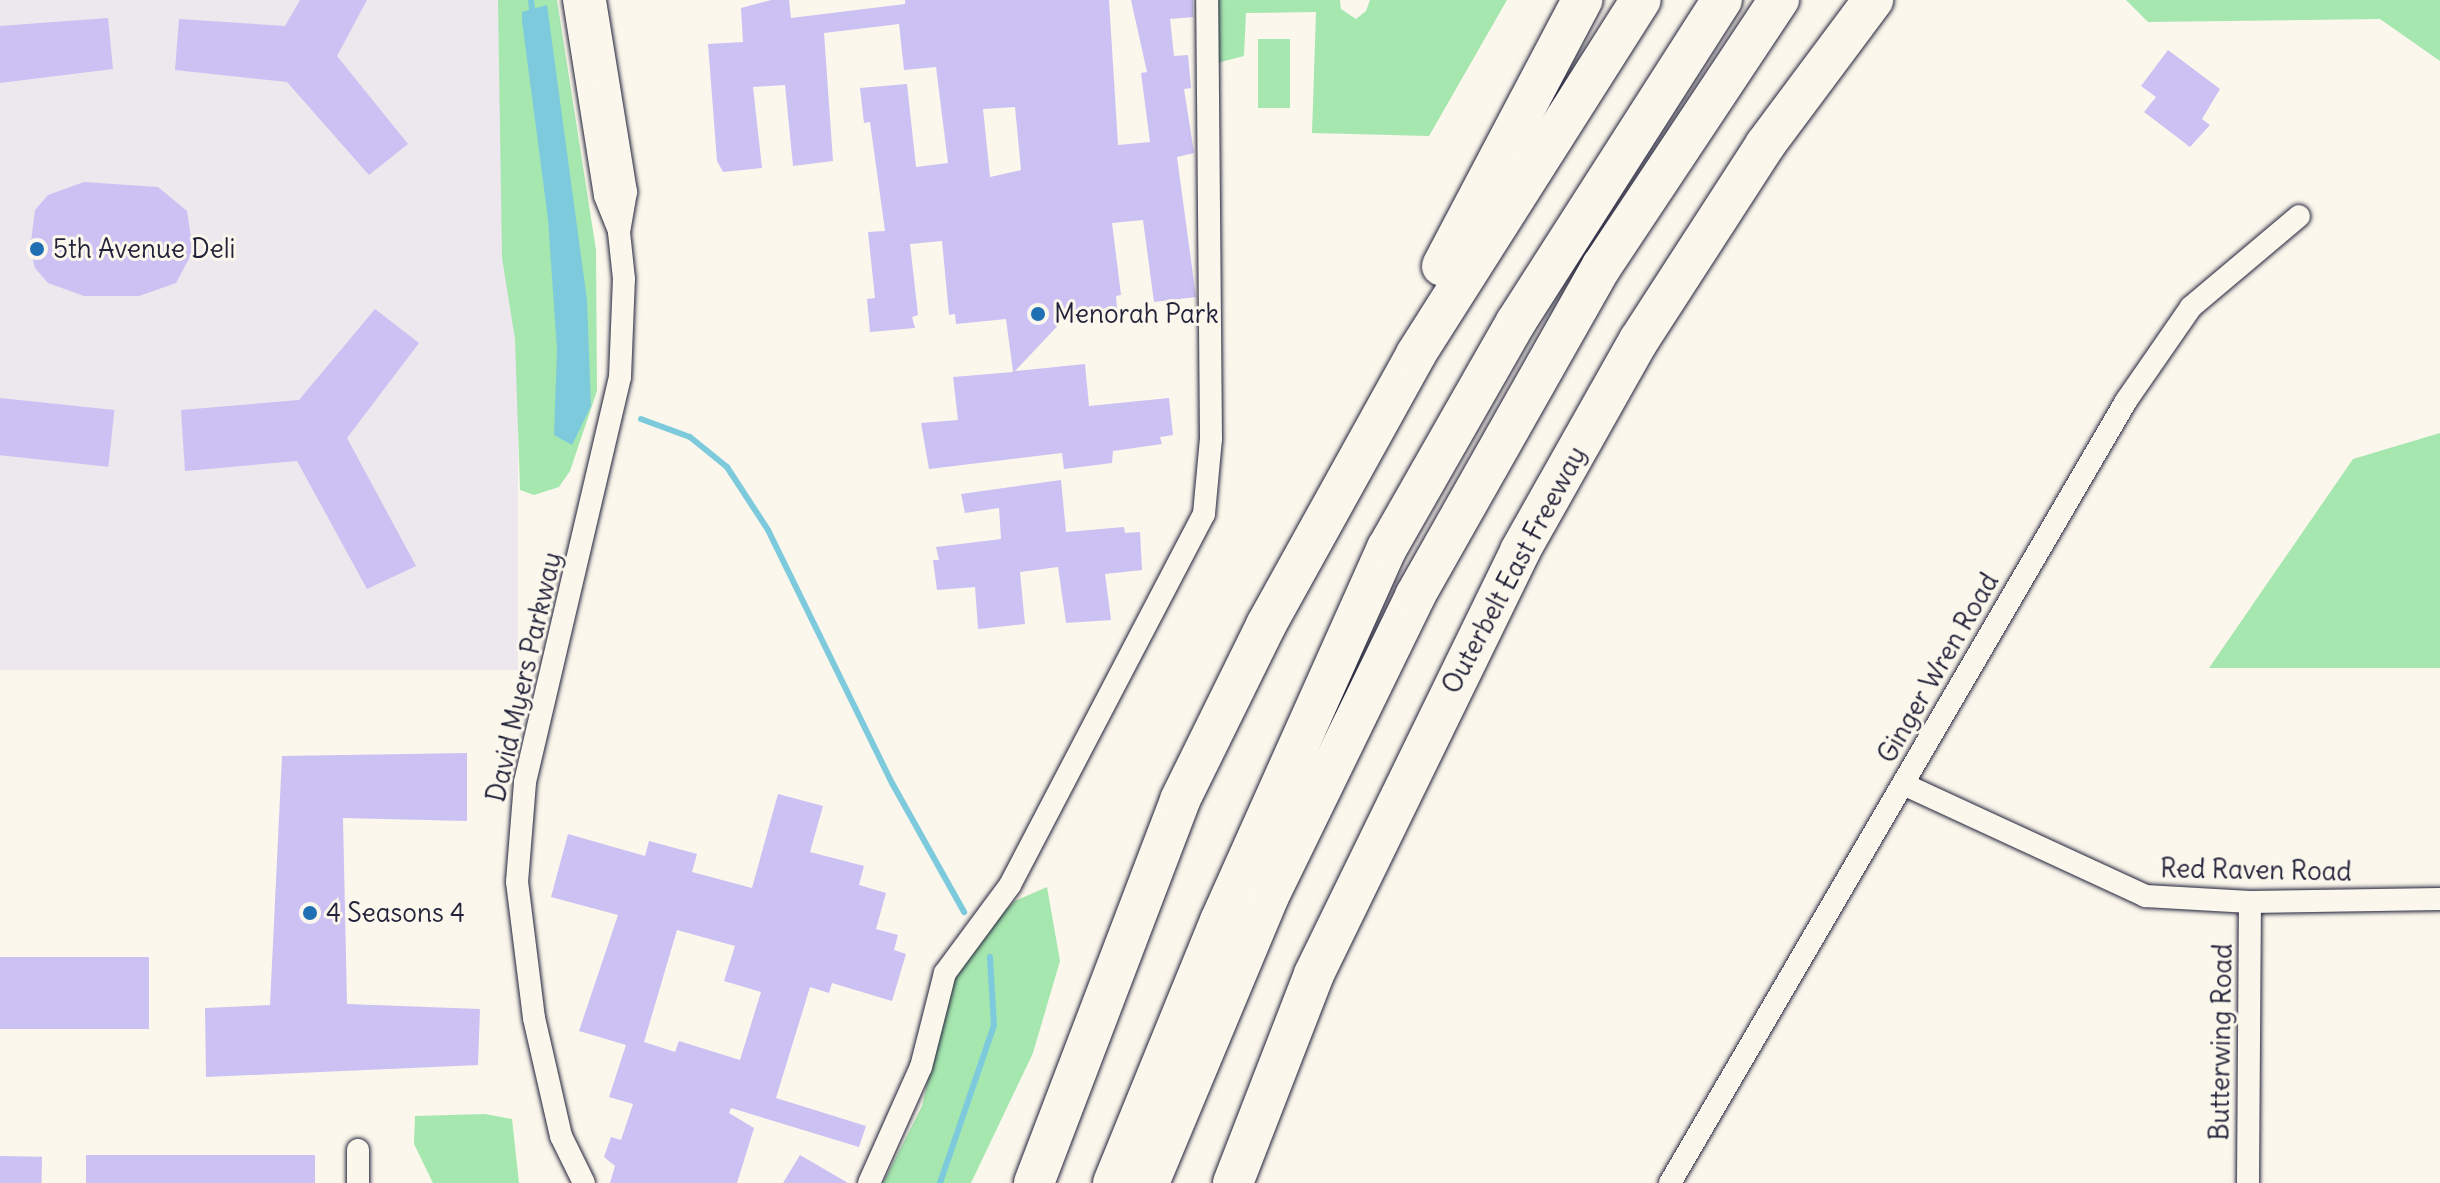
<!DOCTYPE html>
<html>
<head>
<meta charset="utf-8">
<style>
	body { margin:0 }
	#map { position:relative; width:2440px; height:1183px; overflow:hidden; background:#fbf7ec; font-family:Delius,sans-serif }
	div>[style] { position:absolute }
	[style*='--x'] { left:calc(var(--x)*1px); top:calc(var(--y)*1px); width:calc(var(--w)*1px); rotate:calc(var(--a)*1deg) }
	.built>* { inset:0; background:#ede7ee; transform-origin:0 0 }
	.green>* { inset:0; background:#a6e6af; transform-origin:0 0 }
	.water>* { inset:0; background:#7ecadd }
	.stream>* { height:6px; margin:-3px; padding:0 3px; transform-origin:3px; border-radius:3px; background:#7ecadd }
	.building>* { inset:0; background:#ccc1f3; transform-origin:0 0 }
	.roads { filter:drop-shadow(0 0 2px #22223b) drop-shadow(0 0 2px #22223b) }
	.street>* { height:22px; margin:-11px; padding:0 11px; transform-origin:11px; border-radius:11px; background:#fbf7ec }
	.highway>* { height:40px; margin:-20px; padding:0 20px; transform-origin:20px; border-radius:20px; background:#fbf7ec }
	.dots>* { width:22px; height:22px; translate:-50% -50%; box-sizing:border-box; border:4px solid #fbf7ec; border-radius:50% }
	span { translate:-50% -50%; white-space:nowrap; text-align:center; line-height:1.15; -webkit-text-stroke:6px #fbf7ec; paint-order:stroke }
	.poi-label { font-size:26px; color:#22223b }
	.left { translate:0 -50%; text-align:left }
	.street-label { font-size:26px; color:#22223b }
</style>
</head>
<body>
<div id="map">
	<div class="built">
		<div style="left:0;top:0;width:518px;height:670px"></div>
	</div>
	<div class="green">
		<div style="clip-path:polygon(498px 0,557px 0,596px 250px,597px 391px,570px 471px,559px 487px,534px 495px,520px 490px,515px 339px,502px 258px)"></div>
		<div style="clip-path:polygon(1218px 0,1340px 0,1341px 9px,1356px 19px,1366px 11px,1370px 0,1507px 0,1429px 136px,1312px 133px,1316px 12px,1246px 13px,1244px 56px,1217px 63px)"></div>
		<div style="clip-path:polygon(2126px 0,2440px 0,2440px 61px,2380px 19px,2148px 22px)"></div>
		<div style="left:1258px;top:39px;width:32px;height:69px"></div>
		<div style="clip-path:polygon(2440px 433px,2440px 668px,2209px 668px,2353px 459px)"></div>
		<div style="clip-path:polygon(1047px 887px,1060px 961px,1033px 1053px,971px 1183px,883px 1183px,922px 1106px,955px 959px,1015px 901px)"></div>
		<div style="clip-path:polygon(485px 1114px,512px 1119px,519px 1183px,433px 1183px,414px 1144px,415px 1116px)"></div>
	</div>
	<div class="water">
		<div style="clip-path:polygon(547px 5px,587px 300px,591px 406px,572px 445px,554px 435px,557px 350px,548px 219px,522px 21px,522px 12px)"></div>
	</div>
	<div class="stream">
		<div style="--x:531;--y:0;--w:16;--a:83"></div>
		<div style="--x:641;--y:419;--w:52;--a:20.2"></div>
		<div style="--x:690;--y:437;--w:48;--a:39"></div>
		<div style="--x:727;--y:467;--w:75;--a:56.9"></div>
		<div style="--x:768;--y:530;--w:282;--a:63.9"></div>
		<div style="--x:892;--y:783;--w:148;--a:60.8"></div>
		<div style="--x:940;--y:1183;--w:167;--a:-71.1"></div>
		<div style="--x:994;--y:1025;--w:68;--a:-93.4"></div>
	</div>
	<div class="building">
		<div style="clip-path:polygon(300px 0,367px 0,337px 56px,408px 144px,369px 175px,287px 82px,175px 70px,179px 19px,285px 26px)"></div>
		<div style="clip-path:polygon(evenodd,771px 0,789px 0,791px 18px,905px 4px,905px 0,1109px 0,1118px 145px,1150px 142px,1141px 73px,1147px 72px,1131px 0,1193px 0,1193px 17px,1170px 19px,1174px 56px,1188px 55px,1191px 88px,1184px 89px,1194px 153px,1177px 157px,1196px 297px,1154px 302px,1143px 220px,1112px 223px,1121px 295px,1116px 296px,1117px 308px,1064px 311px,1065px 318px,1015px 371px,1085px 364px,1089px 406px,1169px 398px,1173px 435px,1160px 437px,1162px 444px,1113px 451px,1112px 463px,1064px 469px,1062px 453px,929px 469px,921px 423px,958px 420px,953px 377px,1013px 372px,1006px 319px,956px 324px,955px 314px,949px 315px,942px 241px,910px 244px,918px 315px,912px 317px,915px 328px,870px 332px,867px 299px,875px 298px,868px 232px,885px 231px,870px 122px,864px 123px,860px 88px,907px 84px,916px 167px,948px 163px,936px 67px,904px 70px,899px 24px,824px 33px,833px 161px,793px 166px,785px 85px,753px 87px,762px 168px,723px 172px,717px 161px,708px 44px,743px 42px,741px 8px,771px 0,1015px 107px,1021px 170px,990px 177px,983px 109px,1015px 107px)"></div>
		<div style="clip-path:polygon(108px 18px,113px 69px,0 83px,0 26px)"></div>
		<div style="clip-path:polygon(2168px 50px,2220px 89px,2202px 119px,2210px 125px,2190px 147px,2144px 112px,2156px 97px,2141px 86px)"></div>
		<div style="clip-path:polygon(84px 182px,158px 187px,187px 211px,193px 251px,176px 283px,139px 296px,84px 296px,48px 283px,35px 268px,30px 249px,35px 210px,48px 195px)"></div>
		<div style="clip-path:polygon(375px 309px,419px 343px,347px 438px,416px 566px,367px 589px,297px 461px,185px 471px,181px 410px,299px 400px)"></div>
		<div style="left:0;top:398px;width:115px;height:57px;rotate:6deg"></div>
		<div style="clip-path:polygon(1061px 480px,1066px 532px,1124px 527px,1125px 533px,1140px 532px,1142px 570px,1105px 574px,1111px 620px,1066px 623px,1058px 567px,1020px 572px,1025px 624px,978px 629px,975px 587px,937px 590px,933px 560px,939px 560px,936px 547px,1001px 539px,999px 508px,965px 513px,961px 494px)"></div>
		<div style="clip-path:polygon(467px 753px,467px 821px,343px 818px,347px 1004px,480px 1009px,478px 1065px,206px 1077px,205px 1008px,270px 1005px,282px 756px)"></div>
		<div style="clip-path:polygon(evenodd,778px 794px,823px 806px,810px 852px,864px 866px,859px 885px,886px 893px,876px 929px,898px 935px,894px 950px,906px 954px,892px 1001px,832px 983px,829px 993px,810px 987px,776px 1098px,866px 1126px,859px 1147px,731px 1108px,729px 1113px,754px 1128px,737px 1183px,610px 1183px,615px 1166px,604px 1157px,611px 1137px,621px 1140px,633px 1104px,609px 1097px,626px 1045px,579px 1031px,618px 915px,551px 897px,568px 834px,645px 856px,649px 841px,697px 854px,692px 872px,752px 888px,778px 794px,677px 930px,735px 946px,724px 981px,761px 992px,740px 1060px,679px 1041px,675px 1052px,644px 1042px,677px 930px)"></div>
		<div style="left:0;top:957px;width:149px;height:72px"></div>
		<div style="left:315px;top:1155px;width:28px;height:229px;rotate:90deg"></div>
		<div style="clip-path:polygon(800px 1155px,848px 1183px,783px 1183px)"></div>
		<div style="left:0;top:1156px;width:42px;height:27px;rotate:1deg"></div>
	</div>
	<div class="roads">
		<div class="street">
			<div style="--x:574;--y:0;--w:198;--a:81"></div>
			<div style="--x:605;--y:196;--w:37;--a:68"></div>
			<div style="--x:1903;--y:784;--w:267;--a:24.8"></div>
			<div style="--x:2145;--y:896;--w:105;--a:3.3"></div>
			<div style="--x:2250;--y:902;--w:190;--a:-0.9"></div>
			<div style="--x:358;--y:1183;--w:33;--a:-90"></div>
			<div style="--x:584;--y:1183;--w:52;--a:-116.1"></div>
			<div style="--x:561;--y:1136;--w:121;--a:-102.9"></div>
			<div style="--x:534;--y:1018;--w:137;--a:-97.1"></div>
			<div style="--x:517;--y:882;--w:100;--a:-85.4"></div>
			<div style="--x:525;--y:782;--w:416;--a:-76.8"></div>
			<div style="--x:620;--y:377;--w:98;--a:-87.7"></div>
			<div style="--x:624;--y:279;--w:47;--a:-96.1"></div>
			<div style="--x:619;--y:232;--w:41;--a:-80.1"></div>
			<div style="--x:626;--y:192;--w:194;--a:-99.2"></div>
			<div style="--x:869;--y:1183;--w:127;--a:-65.9"></div>
			<div style="--x:921;--y:1067;--w:97;--a:-75.7"></div>
			<div style="--x:945;--y:973;--w:109;--a:-53.5"></div>
			<div style="--x:1010;--y:885;--w:419;--a:-62.4"></div>
			<div style="--x:1204;--y:514;--w:75;--a:-84.7"></div>
			<div style="--x:1211;--y:439;--w:439;--a:-90.5"></div>
			<div style="--x:1670;--y:1183;--w:905;--a:-59.75"></div>
			<div style="--x:2126;--y:401;--w:114;--a:-55.3"></div>
			<div style="--x:2191;--y:307;--w:141;--a:-40.1"></div>
			<div style="--x:2248;--y:1183;--w:281;--a:-89.6"></div>
		</div>
		<div class="highway">
			<div style="--x:1442;--y:266;--w:301;--a:-62.2"></div>
			<div style="--x:1034;--y:1183;--w:410;--a:-69.1"></div>
			<div style="--x:1180;--y:800;--w:195;--a:-63.8"></div>
			<div style="--x:1266;--y:625;--w:310;--a:-61"></div>
			<div style="--x:1416;--y:354;--w:419;--a:-57.6"></div>
			<div style="--x:1113;--y:1183;--w:283;--a:-67.8"></div>
			<div style="--x:1220;--y:921;--w:409;--a:-65.9"></div>
			<div style="--x:1387;--y:548;--w:260;--a:-60.3"></div>
			<div style="--x:1516;--y:322;--w:382;--a:-57.4"></div>
			<div style="--x:1149;--y:1183;--w:311;--a:-67.3"></div>
			<div style="--x:1269;--y:896;--w:334;--a:-64"></div>
			<div style="--x:1415;--y:596;--w:379;--a:-60.5"></div>
			<div style="--x:1602;--y:266;--w:320;--a:-56.4"></div>
			<div style="--x:1233;--y:1183;--w:224;--a:-68.8"></div>
			<div style="--x:1314;--y:974;--w:470;--a:-64"></div>
			<div style="--x:1520;--y:551;--w:242;--a:-60.6"></div>
			<div style="--x:1639;--y:340;--w:232;--a:-57.1"></div>
			<div style="--x:1765;--y:145;--w:181;--a:-53.3"></div>
		</div>
	</div>
	<div class="dots">
		<div style="left:37px;top:249px;background:#1f6fb2"></div>
		<div style="left:1038px;top:314px;background:#1f6fb2"></div>
		<div style="left:310px;top:913px;background:#1f6fb2"></div>
	</div>
	<div class="poi-label">
		<span class="left" style="left:53px;top:249px">5th Avenue Deli</span>
		<span class="left" style="left:1054px;top:314px">Menorah Park</span>
		<span class="left" style="left:326px;top:913px">4 Seasons 4</span>
	</div>
	<div class="street-label">
		<span style="left:1514px;top:570px;rotate:-62deg">Outerbelt East Freeway</span>
		<span style="left:1938px;top:668px;rotate:-60deg">Ginger Wren Road</span>
		<span style="left:524px;top:677px;rotate:-77deg">David Myers Parkway</span>
		<span style="left:2256px;top:870px;rotate:1deg">Red Raven Road</span>
		<span style="left:2221px;top:1042px;rotate:-89deg">Butterwing Road</span>
	</div>
</div>
</body>
</html>
